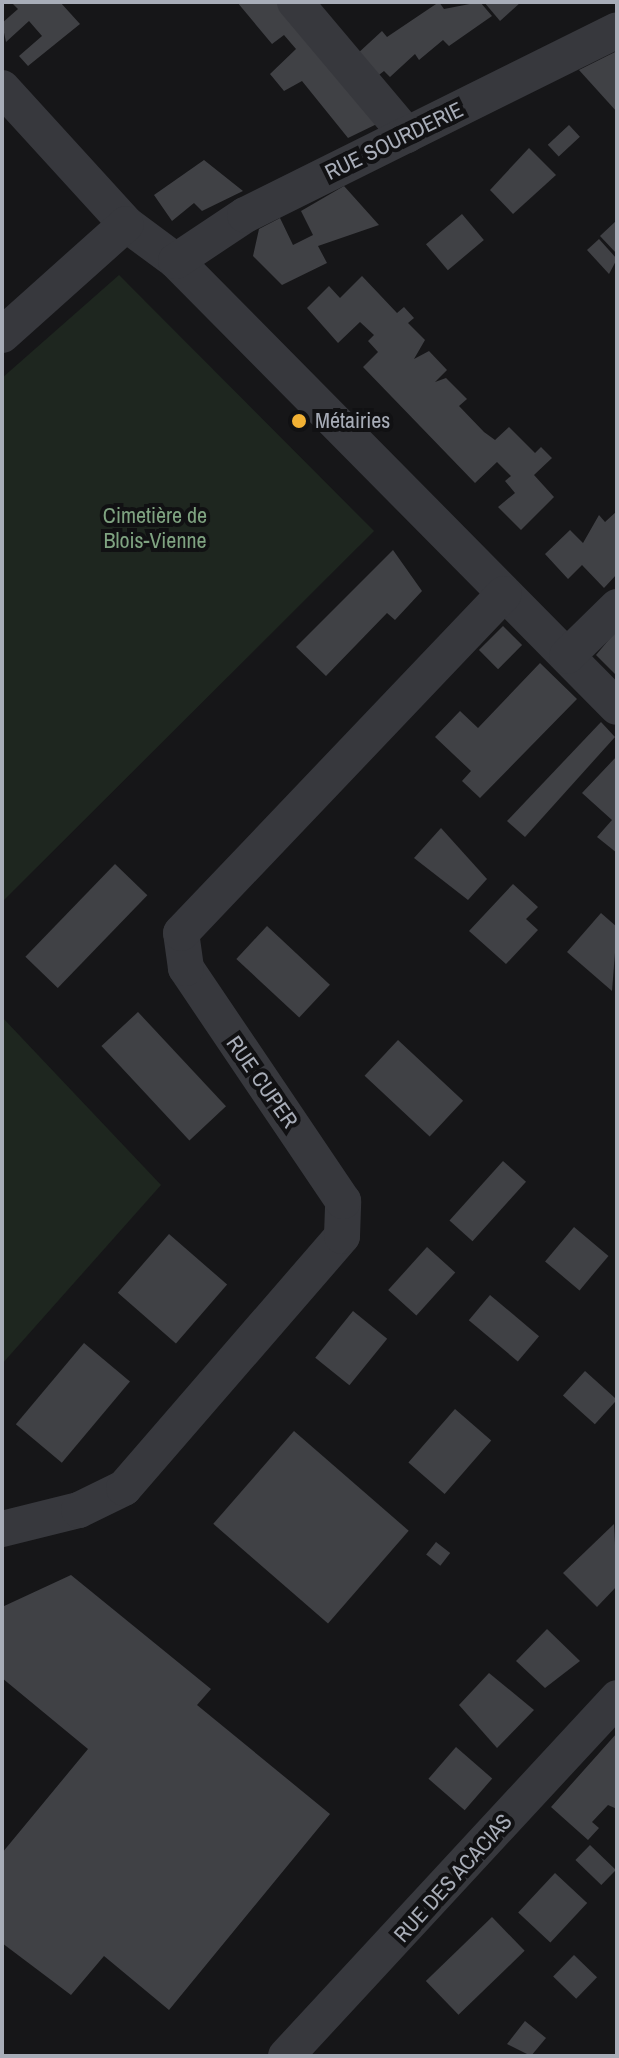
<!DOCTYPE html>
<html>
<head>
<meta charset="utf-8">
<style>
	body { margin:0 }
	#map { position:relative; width:619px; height:2058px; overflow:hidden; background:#161618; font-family:"Archivo Narrow",sans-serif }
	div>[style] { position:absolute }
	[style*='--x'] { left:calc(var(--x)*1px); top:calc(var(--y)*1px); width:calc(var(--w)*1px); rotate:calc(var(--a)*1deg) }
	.green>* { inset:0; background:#1e261f }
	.building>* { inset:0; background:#404145; transform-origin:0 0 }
	.minor>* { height:36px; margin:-18px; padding:0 18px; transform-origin:18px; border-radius:18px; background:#37383d }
	.dots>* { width:22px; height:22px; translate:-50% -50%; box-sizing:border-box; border:4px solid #111113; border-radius:50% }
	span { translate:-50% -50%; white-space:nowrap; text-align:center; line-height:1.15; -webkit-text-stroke:8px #111113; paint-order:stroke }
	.street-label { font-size:22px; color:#a8adb8 }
	.poi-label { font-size:22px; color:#a8adb8 }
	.left { translate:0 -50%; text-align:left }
	.park-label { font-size:22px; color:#7fa381 }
	.frame { position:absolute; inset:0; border:4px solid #a8adb8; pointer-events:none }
</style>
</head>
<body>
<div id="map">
	<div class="green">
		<div style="clip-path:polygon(119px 275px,374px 531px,2px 902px,2px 378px)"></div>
		<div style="clip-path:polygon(2px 1017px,161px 1185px,2px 1364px)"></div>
	</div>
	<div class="building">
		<div style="clip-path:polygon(11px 2px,60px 2px,80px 24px,28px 66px,19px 56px,42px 36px,29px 21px,6px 42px,2px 23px,18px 9px)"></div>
		<div style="clip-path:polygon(237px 2px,279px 2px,381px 122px,348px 138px,302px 81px,284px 91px,270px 74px,296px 49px,284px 35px,272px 44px)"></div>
		<div style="clip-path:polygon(439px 2px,444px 9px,480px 2px,492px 16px,449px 46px,443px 40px,419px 60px,415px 54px,390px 77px,384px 71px,375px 78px,356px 55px,382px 31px,387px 37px)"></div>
		<div style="clip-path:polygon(484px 2px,521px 2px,500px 21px)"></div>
		<div style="clip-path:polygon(617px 51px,617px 112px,579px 70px)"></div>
		<div style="left:569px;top:125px;width:16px;height:29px;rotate:47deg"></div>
		<div style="clip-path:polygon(529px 148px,556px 175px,513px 214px,490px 190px)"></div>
		<div style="clip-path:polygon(204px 160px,243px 191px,202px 211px,194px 203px,172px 221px,154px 195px)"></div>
		<div style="clip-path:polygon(344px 186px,379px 225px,318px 246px,327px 263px,282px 285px,253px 256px,259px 229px,280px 218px,293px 245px,313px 235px,301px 211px)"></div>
		<div style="left:462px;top:214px;width:34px;height:47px;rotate:50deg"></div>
		<div style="clip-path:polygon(617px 220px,617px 254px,600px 236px)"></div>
		<div style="clip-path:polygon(599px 239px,617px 259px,609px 274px,587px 250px)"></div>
		<div style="clip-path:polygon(362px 276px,397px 313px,404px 307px,414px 318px,408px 323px,425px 340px,414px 359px,429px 351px,447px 370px,435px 382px,446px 378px,467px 399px,459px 406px,484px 432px,495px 440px,509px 427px,535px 453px,541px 447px,552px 458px,534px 475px,554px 497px,521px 530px,498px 507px,515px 493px,505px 481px,511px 476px,497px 462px,475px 483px,363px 367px,378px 352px,368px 341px,374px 335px,360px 322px,338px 343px,307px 308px,329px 286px,340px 298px)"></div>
		<div style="clip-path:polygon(617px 511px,617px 574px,604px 588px,582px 565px,568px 579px,545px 554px,570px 530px,583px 543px,599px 515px,605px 522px)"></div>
		<div style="clip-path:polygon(393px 550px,422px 591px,395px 620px,387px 613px,326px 676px,296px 647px)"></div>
		<div style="left:503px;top:626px;width:27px;height:34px;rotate:45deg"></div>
		<div style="clip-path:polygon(617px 630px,617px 676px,596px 655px)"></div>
		<div style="clip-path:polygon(540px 663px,577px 699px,480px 798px,462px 781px,471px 771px,435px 737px,460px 711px,478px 728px)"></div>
		<div style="clip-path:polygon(601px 722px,615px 737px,525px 837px,507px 821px)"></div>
		<div style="clip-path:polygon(617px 756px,617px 853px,597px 837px,612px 820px,582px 793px)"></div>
		<div style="clip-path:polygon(441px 828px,487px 879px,468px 900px,414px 858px)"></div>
		<div style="left:115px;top:864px;width:45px;height:129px;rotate:44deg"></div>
		<div style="clip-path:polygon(513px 884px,538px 907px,526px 919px,538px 930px,506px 964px,469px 931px)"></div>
		<div style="clip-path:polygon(601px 913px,617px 927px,612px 991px,567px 952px)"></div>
		<div style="left:267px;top:926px;width:86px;height:45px;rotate:43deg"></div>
		<div style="left:138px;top:1012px;width:129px;height:50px;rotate:47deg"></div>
		<div style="left:398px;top:1040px;width:89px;height:49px;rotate:43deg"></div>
		<div style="left:503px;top:1161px;width:31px;height:80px;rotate:42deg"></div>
		<div style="left:574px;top:1227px;width:45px;height:45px;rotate:40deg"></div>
		<div style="left:169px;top:1234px;width:77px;height:78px;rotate:41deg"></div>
		<div style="left:427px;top:1247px;width:38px;height:58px;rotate:42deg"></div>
		<div style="left:490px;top:1295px;width:64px;height:33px;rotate:40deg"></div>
		<div style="left:353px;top:1311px;width:44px;height:60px;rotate:39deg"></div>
		<div style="left:84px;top:1343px;width:60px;height:106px;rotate:40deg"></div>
		<div style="left:585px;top:1371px;width:43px;height:33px;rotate:42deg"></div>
		<div style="left:455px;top:1409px;width:48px;height:71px;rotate:41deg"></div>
		<div style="left:294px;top:1431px;width:152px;height:123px;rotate:41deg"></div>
		<div style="clip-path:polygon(614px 1524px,617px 1586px,597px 1607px,563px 1573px)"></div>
		<div style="left:436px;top:1542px;width:18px;height:16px;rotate:38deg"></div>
		<div style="clip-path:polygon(71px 1575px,211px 1689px,197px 1705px,330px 1814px,169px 2010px,104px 1956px,71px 1995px,2px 1943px,2px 1853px,88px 1749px,2px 1678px,2px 1607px)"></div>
		<div style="clip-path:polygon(547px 1629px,580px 1661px,545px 1688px,516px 1661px)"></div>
		<div style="clip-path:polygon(489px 1673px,534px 1710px,497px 1748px,459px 1705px)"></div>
		<div style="clip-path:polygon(617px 1733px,617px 1809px,608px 1805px,592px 1822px,599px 1828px,588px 1840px,551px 1807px)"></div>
		<div style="left:456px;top:1747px;width:48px;height:42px;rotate:41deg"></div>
		<div style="left:590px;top:1845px;width:36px;height:21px;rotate:44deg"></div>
		<div style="left:555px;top:1873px;width:44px;height:54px;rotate:43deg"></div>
		<div style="left:492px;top:1917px;width:47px;height:92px;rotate:46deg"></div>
		<div style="left:574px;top:1955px;width:32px;height:30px;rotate:44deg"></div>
		<div style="clip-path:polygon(525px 2021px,546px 2038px,531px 2056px,507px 2044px)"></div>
	</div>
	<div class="minor">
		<div style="--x:295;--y:2;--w:174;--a:49.9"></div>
		<div style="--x:2;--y:88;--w:184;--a:47.6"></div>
		<div style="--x:126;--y:224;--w:62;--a:36.5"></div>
		<div style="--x:176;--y:261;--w:627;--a:45.32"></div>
		<div style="--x:176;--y:261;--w:83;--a:-33.7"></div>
		<div style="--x:245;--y:215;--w:415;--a:-26.4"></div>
		<div style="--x:2;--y:335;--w:166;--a:-41.8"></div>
		<div style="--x:567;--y:656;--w:70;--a:-44.4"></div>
		<div style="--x:2;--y:1529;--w:79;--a:-13.9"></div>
		<div style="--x:79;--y:1510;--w:50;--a:-26.1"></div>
		<div style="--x:124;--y:1488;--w:333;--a:-49.1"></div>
		<div style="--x:342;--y:1236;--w:35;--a:-88"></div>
		<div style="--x:343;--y:1201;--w:281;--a:-124"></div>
		<div style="--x:186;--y:968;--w:35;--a:-98"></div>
		<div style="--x:181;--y:933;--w:468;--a:-46.4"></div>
		<div style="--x:286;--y:2056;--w:488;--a:-47.2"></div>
	</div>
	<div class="dots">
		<div style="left:299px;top:421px;background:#f2b134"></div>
	</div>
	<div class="street-label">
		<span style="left:394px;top:141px;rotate:-26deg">RUE SOURDERIE</span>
		<span style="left:262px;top:1082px;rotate:55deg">RUE CUPER</span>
		<span style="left:453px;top:1878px;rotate:-48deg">RUE DES ACACIAS</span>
	</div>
	<div class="poi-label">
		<span class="left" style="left:315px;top:421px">Métairies</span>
	</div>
	<div class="park-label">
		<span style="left:155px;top:528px">Cimetière de<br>Blois-Vienne</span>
	</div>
	<div class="frame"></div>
</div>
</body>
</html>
